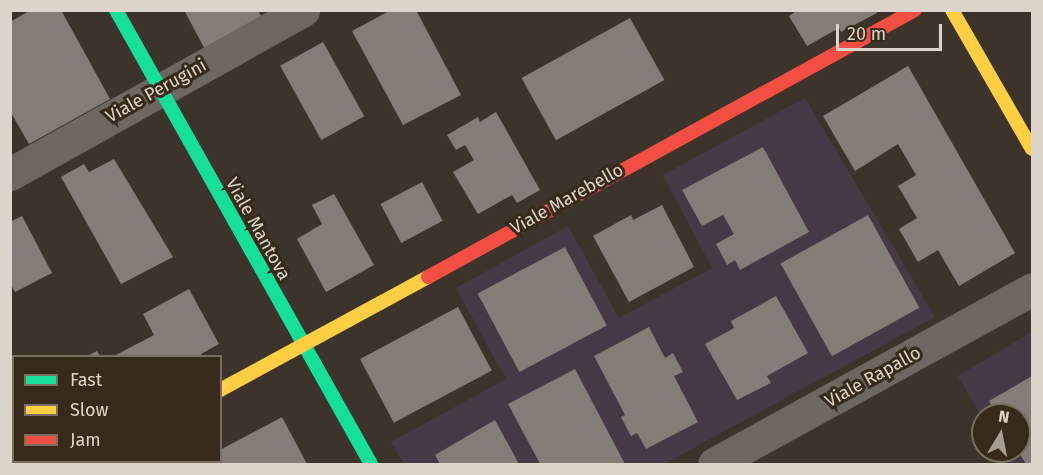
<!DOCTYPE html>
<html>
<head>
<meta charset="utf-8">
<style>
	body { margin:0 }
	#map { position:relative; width:1043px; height:475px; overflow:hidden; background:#3c342b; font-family:"Fira Sans",sans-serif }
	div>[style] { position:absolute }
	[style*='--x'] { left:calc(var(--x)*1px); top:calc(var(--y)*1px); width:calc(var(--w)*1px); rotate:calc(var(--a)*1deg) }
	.commercial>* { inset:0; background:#463945 }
	.building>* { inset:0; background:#847c76; transform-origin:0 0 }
	.street>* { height:33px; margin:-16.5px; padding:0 16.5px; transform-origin:16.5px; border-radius:16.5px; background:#6d6760 }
	.fast>* { height:14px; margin:-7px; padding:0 7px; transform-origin:7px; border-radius:7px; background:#16e098 }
	.slow>* { height:14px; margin:-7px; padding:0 7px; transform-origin:7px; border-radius:7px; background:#ffcf43 }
	.jam>* { height:14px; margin:-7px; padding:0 7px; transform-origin:7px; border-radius:7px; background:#f24e42 }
	span { translate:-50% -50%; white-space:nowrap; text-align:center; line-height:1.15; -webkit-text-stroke:6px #382a1a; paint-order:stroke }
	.street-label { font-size:18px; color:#ddd4ca }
	.frame { position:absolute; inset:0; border:12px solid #ddd4ca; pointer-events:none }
	.legend { position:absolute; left:12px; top:355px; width:210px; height:108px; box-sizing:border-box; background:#382a1a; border:2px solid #7a6e60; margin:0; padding:8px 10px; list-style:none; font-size:18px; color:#ddd4ca }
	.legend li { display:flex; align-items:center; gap:12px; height:30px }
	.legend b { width:30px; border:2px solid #7a6e60 }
	.north { position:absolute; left:971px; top:403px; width:60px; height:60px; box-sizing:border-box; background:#382a1a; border:2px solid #7a6e60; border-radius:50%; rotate:10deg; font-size:16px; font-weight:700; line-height:24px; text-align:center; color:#ddd4ca }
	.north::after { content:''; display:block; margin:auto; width:21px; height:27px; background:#a59c92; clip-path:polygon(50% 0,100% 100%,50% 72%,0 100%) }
	.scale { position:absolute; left:836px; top:24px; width:106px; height:27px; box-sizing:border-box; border:3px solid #ddd4ca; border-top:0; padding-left:8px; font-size:18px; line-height:21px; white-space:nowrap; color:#ddd4ca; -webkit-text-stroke:4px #382a1a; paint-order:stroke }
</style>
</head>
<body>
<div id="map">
	<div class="commercial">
		<div style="clip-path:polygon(805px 98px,935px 317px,664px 464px,404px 464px,391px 442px,506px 379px,456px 288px,568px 226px,619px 318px,712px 268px,663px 175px)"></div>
		<div style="clip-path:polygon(1032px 332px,1032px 464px,1011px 464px,1002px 451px,1019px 451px,1019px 415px,983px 415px,983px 419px,958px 376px)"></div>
	</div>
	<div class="building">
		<div style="clip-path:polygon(31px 10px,61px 10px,110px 99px,29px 144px,10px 111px,10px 22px)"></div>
		<div style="clip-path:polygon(184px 10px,258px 10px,264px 22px,207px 53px)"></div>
		<div style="clip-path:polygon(391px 10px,416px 10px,461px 95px,403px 125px,352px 31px)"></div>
		<div style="clip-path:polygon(798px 10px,876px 10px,877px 13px,841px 32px,839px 28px,807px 46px,789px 16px)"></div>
		<div style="left:630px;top:18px;width:71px;height:124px;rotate:61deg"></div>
		<div style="left:323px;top:42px;width:85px;height:49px;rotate:61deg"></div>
		<div style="clip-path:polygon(908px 66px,1015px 253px,959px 286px,938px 250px,918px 262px,899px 229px,917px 218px,898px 186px,916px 175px,898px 144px,855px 171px,823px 116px)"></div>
		<div style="clip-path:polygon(496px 112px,540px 190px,517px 203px,512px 195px,478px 214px,453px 172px,474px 160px,465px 145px,456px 150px,447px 135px,478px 117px,480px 122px)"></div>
		<div style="clip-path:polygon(763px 147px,809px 232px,740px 270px,735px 260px,727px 265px,716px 244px,734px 234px,723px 215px,702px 226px,682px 190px)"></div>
		<div style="clip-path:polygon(114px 159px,173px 257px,121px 284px,61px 177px,84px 164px,89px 172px)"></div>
		<div style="left:422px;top:182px;width:44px;height:47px;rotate:62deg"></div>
		<div style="clip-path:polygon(334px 194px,374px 265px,326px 292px,297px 239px,322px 224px,312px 205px)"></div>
		<div style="clip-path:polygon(662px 205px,694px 267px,629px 302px,593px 236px,631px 215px,633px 220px)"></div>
		<div style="left:868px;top:215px;width:106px;height:100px;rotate:61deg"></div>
		<div style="clip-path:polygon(22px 216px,52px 273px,15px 292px,10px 283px,10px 222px)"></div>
		<div style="left:565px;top:247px;width:89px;height:99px;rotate:62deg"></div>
		<div style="clip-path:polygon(189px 289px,219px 344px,201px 354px,202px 356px,114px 356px,154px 335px,143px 314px)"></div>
		<div style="clip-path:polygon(776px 296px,808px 353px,767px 376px,771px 383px,737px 400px,705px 344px,734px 328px,731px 321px)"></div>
		<div style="left:458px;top:307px;width:72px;height:111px;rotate:62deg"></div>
		<div style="clip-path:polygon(649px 327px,665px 358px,673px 353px,683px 372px,674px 376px,698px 422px,646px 449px,637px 433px,631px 436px,621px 417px,625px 415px,594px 356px)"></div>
		<div style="clip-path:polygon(97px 351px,100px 356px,87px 356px)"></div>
		<div style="clip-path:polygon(575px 369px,625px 464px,540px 464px,508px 404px)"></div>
		<div style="clip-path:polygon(1032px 376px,1032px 464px,1026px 464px,1018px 451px,1019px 415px,997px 415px,989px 401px)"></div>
		<div style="clip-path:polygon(282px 417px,307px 464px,208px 464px,206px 462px,220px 462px,220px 450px)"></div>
		<div style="clip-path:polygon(495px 420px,519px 464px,440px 464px,435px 455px)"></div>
	</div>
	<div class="street">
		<div style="--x:10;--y:174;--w:336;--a:-29.2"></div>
		<div style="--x:82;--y:464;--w:6;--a:-18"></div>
		<div style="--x:714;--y:464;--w:363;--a:-28.8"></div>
	</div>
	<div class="fast">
		<div style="--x:116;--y:10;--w:521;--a:60.68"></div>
	</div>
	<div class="slow">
		<div style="--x:952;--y:10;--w:160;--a:60.1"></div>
		<div style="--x:220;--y:390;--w:237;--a:-28.5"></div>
	</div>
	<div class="jam">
		<div style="--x:428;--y:277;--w:555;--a:-28.73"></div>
	</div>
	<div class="street-label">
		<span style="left:156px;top:91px;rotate:-29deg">Viale Perugini</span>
		<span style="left:567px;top:199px;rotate:-29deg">Viale Marebello</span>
		<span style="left:258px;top:229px;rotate:61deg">Viale Mantova</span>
		<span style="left:873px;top:377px;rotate:-29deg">Viale Rapallo</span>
	</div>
	<div class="frame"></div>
	<ul class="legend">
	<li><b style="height:8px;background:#16e098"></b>Fast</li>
	<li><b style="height:8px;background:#ffcf43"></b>Slow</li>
	<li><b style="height:8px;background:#f24e42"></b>Jam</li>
	</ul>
	<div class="north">N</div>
	<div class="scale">20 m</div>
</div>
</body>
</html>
